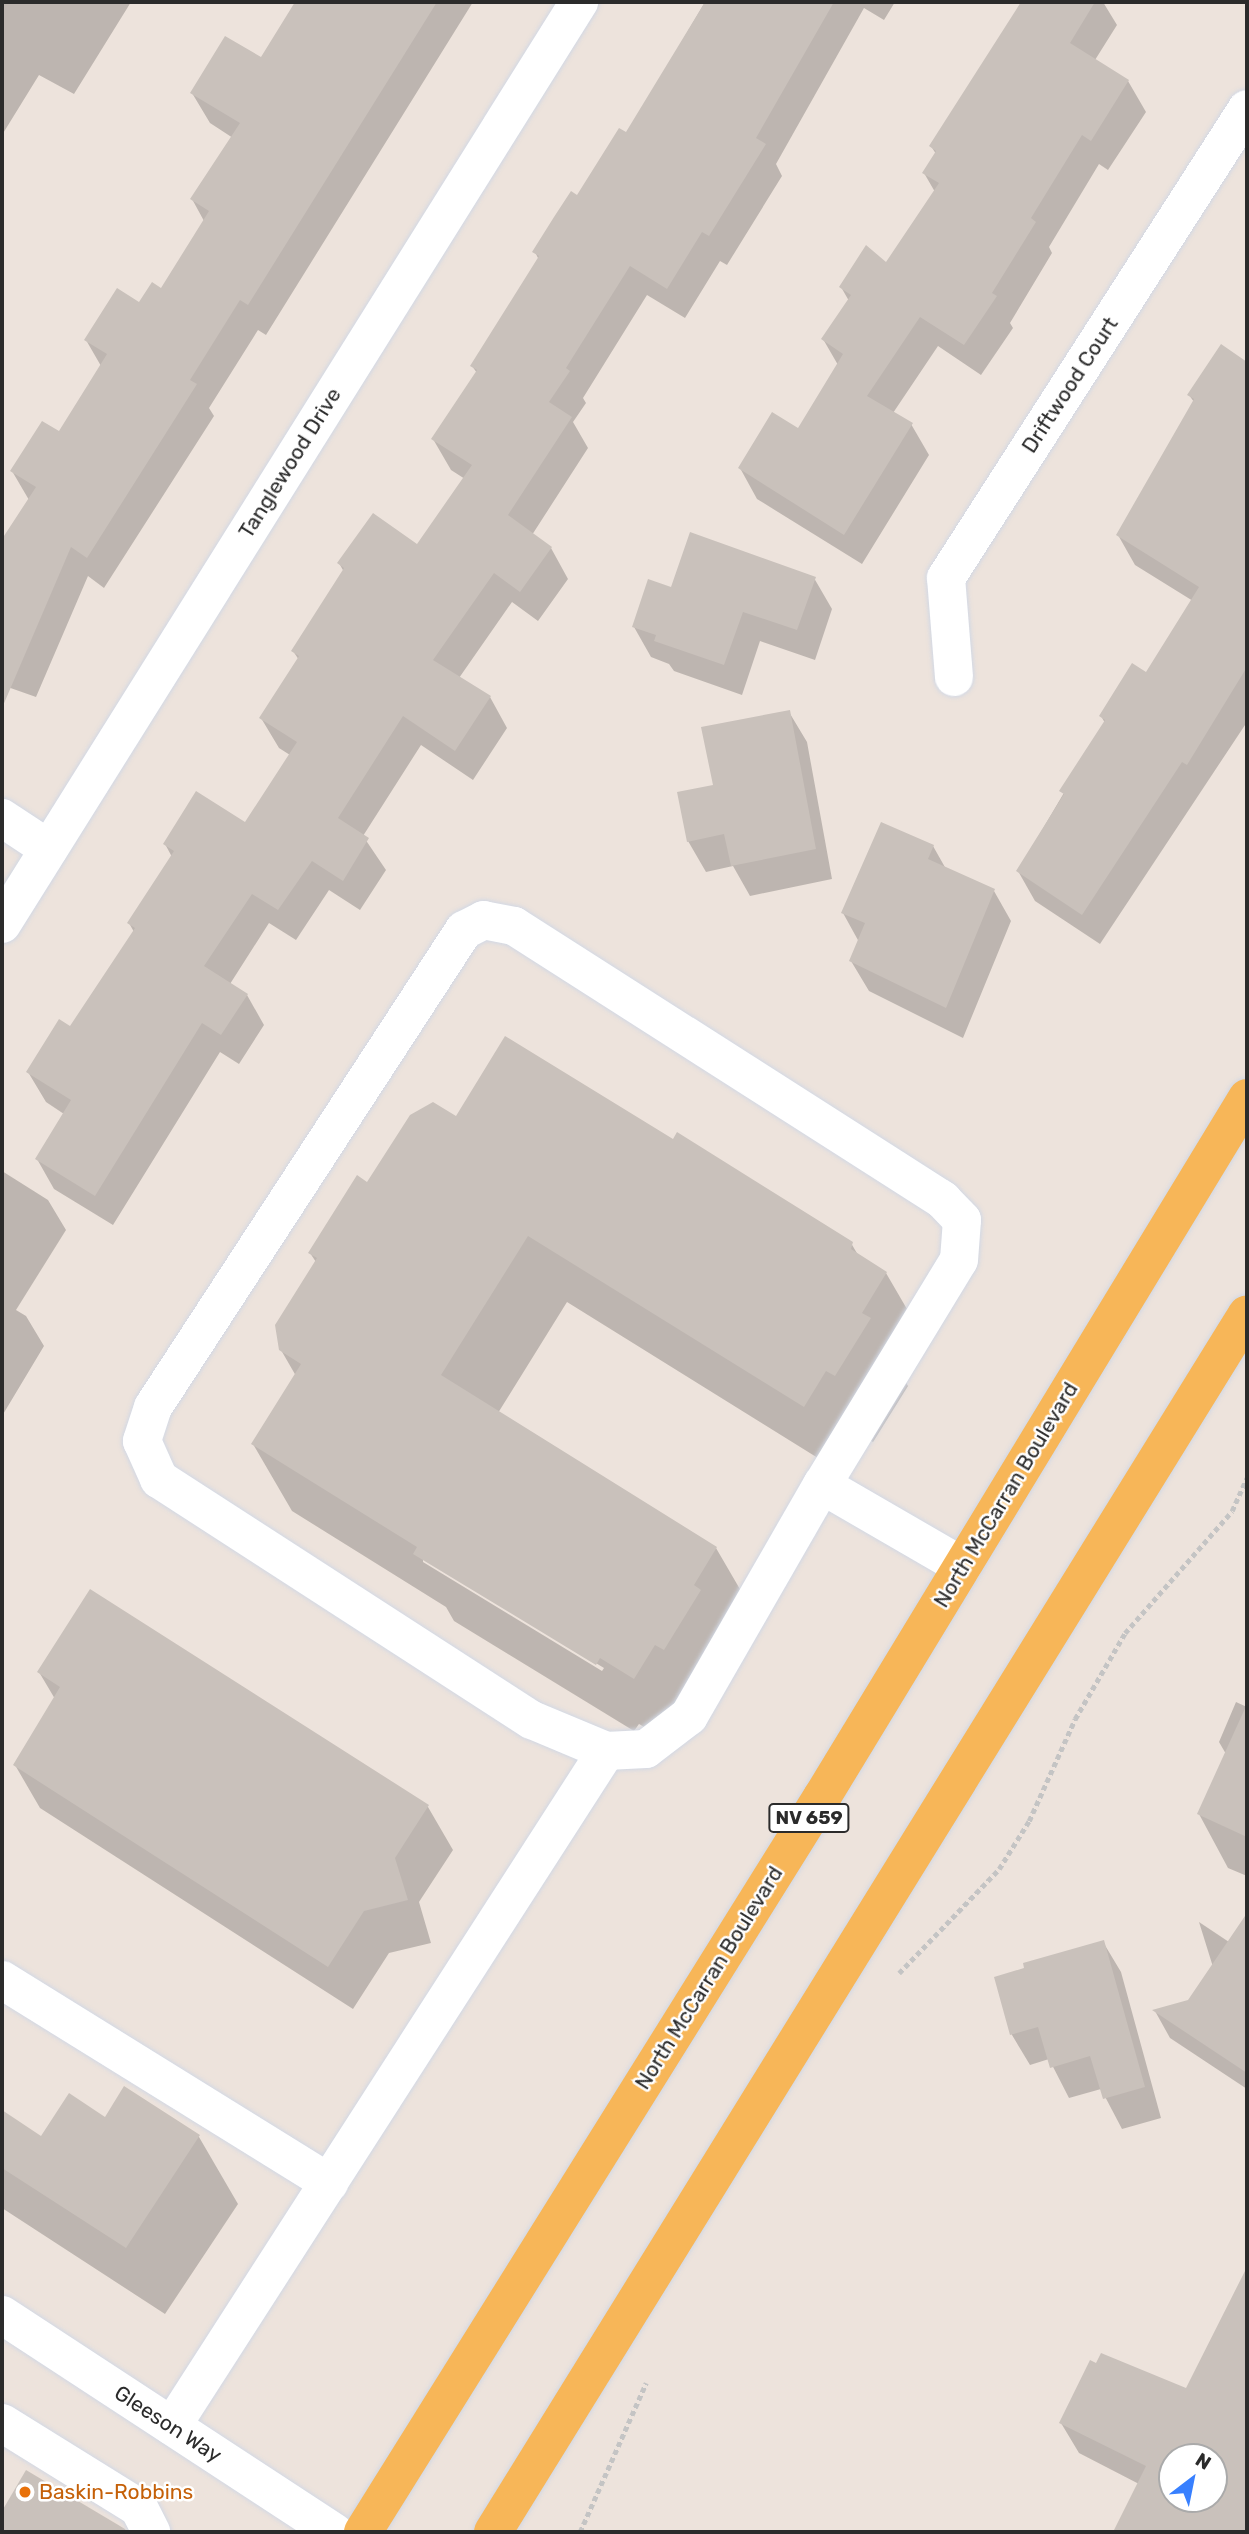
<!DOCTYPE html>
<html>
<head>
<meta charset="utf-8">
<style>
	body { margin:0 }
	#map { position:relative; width:1249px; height:2534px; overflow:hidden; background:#ede3dc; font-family:Rubik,sans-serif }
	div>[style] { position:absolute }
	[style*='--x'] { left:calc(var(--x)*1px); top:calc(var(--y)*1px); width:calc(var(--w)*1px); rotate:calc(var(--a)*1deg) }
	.shadow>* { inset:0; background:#0003 }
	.building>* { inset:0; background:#c9c1bb }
	.path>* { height:4.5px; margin-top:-2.25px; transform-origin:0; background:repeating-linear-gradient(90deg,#c4c4c4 0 5px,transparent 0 8.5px) }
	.roads { filter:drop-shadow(0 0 2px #d2d8e4) drop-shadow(0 0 2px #d2d8e4) }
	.minor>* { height:38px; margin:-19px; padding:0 19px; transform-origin:19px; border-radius:19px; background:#fff }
	.major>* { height:38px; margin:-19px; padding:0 19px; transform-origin:19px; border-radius:19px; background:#f7b658 }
	.dots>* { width:19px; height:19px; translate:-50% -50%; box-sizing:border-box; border:4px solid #fff; border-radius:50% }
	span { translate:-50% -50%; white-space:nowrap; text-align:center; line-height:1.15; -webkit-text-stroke:5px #fff; paint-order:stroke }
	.shield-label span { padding:2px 5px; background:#fff; border:2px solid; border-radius:5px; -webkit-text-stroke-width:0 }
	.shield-label { font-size:19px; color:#2b2b2b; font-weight:700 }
	.street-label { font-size:21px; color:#2b2b2b }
	.food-label { font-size:21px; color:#c56008 }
	.left { translate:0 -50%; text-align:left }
	.frame { position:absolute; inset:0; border:4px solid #2b2b2b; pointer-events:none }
	.north { position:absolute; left:1158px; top:2443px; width:70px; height:70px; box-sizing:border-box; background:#fff; border:2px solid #aaa; border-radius:50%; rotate:32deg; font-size:19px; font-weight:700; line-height:28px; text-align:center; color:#2b2b2b }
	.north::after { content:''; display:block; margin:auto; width:24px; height:32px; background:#3880ff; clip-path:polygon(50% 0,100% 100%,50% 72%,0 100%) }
</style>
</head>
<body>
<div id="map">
	<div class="shadow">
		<div style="clip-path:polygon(2px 2px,131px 2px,74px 94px,39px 75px,2px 135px)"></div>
		<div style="clip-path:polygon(298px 2px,473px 2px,266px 335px,258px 330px,209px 408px,214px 416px,104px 588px,88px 576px,36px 697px,2px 685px,2px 543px,29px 500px,12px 471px,59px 434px,101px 366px,86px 340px,161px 290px,204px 221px,192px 199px,233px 138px,210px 123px,192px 93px,262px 60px)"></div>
		<div style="clip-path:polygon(705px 2px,895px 2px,884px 20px,864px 8px,776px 164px,782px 176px,727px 265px,720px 261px,685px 318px,647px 295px,583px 398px,586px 403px,573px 422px,588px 448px,532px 535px,551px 548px,568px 579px,538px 621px,512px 602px,459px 678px,490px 697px,507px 728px,473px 780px,421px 745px,363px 836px,386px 870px,360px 910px,329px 890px,296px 940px,269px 923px,230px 984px,247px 995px,264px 1025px,239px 1064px,220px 1052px,113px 1225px,54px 1189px,37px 1159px,64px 1114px,46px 1102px,28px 1072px,71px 1029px,134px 932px,129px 923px,172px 857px,165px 844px,246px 824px,290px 755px,279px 748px,261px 718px,299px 660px,293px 651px,344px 572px,339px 563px,418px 547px,465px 479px,451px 470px,433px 439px,477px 373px,472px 366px,539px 260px,535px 252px,627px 135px)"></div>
		<div style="clip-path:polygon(1023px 2px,1103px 2px,1117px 25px,1095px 60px,1128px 81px,1146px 112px,1108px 170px,1099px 164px,1049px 247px,1052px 253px,1010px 323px,1013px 328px,981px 375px,938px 346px,893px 413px,911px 424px,929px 455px,862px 564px,757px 499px,740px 468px,798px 431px,838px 365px,823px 339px,849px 301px,841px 287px,886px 265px,935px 192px,924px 173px,936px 154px,931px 146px)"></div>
		<div style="clip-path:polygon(1221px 347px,1247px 364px,1247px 722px,1100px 944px,1035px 901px,1018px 871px,1105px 723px,1101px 716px,1147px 675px,1193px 601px,1135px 565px,1118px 535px,1194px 402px,1189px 395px)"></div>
		<div style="clip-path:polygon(814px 578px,832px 609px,815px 660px,760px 641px,742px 695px,674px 671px,669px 664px,651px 657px,634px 627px,672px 589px)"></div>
		<div style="clip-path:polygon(789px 712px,807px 742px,832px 879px,750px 896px,733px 866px,706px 872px,688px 841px,715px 787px)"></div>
		<div style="clip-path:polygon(933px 846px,946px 869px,994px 891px,1011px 921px,963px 1038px,869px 991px,851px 961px,859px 942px,843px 913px)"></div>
		<div style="clip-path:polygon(evenodd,457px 1118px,673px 1141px,851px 1243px,858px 1255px,886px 1273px,925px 1340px,902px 1376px,908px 1386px,873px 1442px,865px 1437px,842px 1473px,567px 1302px,498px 1413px,716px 1548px,755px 1615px,673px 1744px,639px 1724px,634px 1731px,454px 1621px,446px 1607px,292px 1511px,253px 1444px,296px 1376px,281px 1350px,316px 1262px,310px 1253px,368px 1184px,457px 1118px,423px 1558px,604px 1668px,602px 1671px,423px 1562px,423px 1558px)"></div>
		<div style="clip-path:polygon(2px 1171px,48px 1200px,66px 1230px,16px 1310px,26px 1316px,44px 1346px,2px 1416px)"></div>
		<div style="clip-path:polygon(39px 1672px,428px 1807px,453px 1850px,419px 1902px,431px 1943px,389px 1953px,353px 2009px,40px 1808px,15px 1765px,55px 1699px)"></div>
		<div style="clip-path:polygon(1236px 1702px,1247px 1707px,1247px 1876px,1228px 1868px,1199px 1814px,1226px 1754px,1219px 1742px)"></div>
		<div style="clip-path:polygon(1199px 1922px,1247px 1954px,1247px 2089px,1170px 2038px,1155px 2011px,1189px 2002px,1213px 1967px)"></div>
		<div style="clip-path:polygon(1103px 1942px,1121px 1972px,1161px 2118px,1122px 2129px,1101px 2089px,1069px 2098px,1049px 2059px,1030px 2065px,1012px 2035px,997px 1978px)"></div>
		<div style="clip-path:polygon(125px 2088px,199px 2137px,238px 2204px,165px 2314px,2px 2208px,2px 2112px,42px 2138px,105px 2119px)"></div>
		<div style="clip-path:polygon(evenodd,1247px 2313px,1247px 2532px,1115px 2532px,1139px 2484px,1079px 2453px,1061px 2423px,1187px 2390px,1247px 2313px,1172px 2457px,1214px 2457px,1214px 2499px,1172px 2499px,1172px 2457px)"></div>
		<div style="clip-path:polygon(26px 2472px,121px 2532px,2px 2532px,2px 2506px,5px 2508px)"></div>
	</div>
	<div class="building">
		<div style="clip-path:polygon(295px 2px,437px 2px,248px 305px,240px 300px,190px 380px,197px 384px,87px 558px,71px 547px,2px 708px,2px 539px,36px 487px,10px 471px,42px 421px,59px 431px,107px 354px,84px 340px,117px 288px,139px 302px,152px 282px,161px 288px,209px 211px,190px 199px,240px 123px,190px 93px,225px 36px,261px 57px)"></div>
		<div style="clip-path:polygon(705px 2px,834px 2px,756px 138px,766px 144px,709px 236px,702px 232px,667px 289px,630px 266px,566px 368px,570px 371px,549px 402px,572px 417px,508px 515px,552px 547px,520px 592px,494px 573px,433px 660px,491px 696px,455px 751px,403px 716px,338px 818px,369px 838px,343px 881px,312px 861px,278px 910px,252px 894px,204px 966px,248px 994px,221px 1035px,202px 1023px,95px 1196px,35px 1159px,71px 1100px,26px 1072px,59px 1019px,70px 1026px,135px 928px,127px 923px,174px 851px,163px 844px,196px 791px,245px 822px,297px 742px,259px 718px,299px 656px,291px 651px,344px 568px,337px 563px,373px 513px,417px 544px,472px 465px,431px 439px,477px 370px,470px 366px,539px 256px,532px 252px,554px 217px,571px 191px,577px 195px,619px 128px,626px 132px)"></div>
		<div style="clip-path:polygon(1021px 2px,1095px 2px,1070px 43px,1129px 80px,1091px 141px,1082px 135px,1031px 218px,1036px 222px,992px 293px,997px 296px,964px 345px,920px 317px,867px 396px,913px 423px,844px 535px,738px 468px,772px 412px,798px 428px,843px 354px,821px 339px,851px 295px,839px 287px,866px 245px,886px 262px,939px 183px,922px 173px,936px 151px,929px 146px)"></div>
		<div style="clip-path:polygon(1221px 344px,1247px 362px,1247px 667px,1187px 765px,1182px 762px,1082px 915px,1016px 871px,1064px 794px,1059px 791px,1105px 720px,1099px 716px,1132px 663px,1146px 672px,1199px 587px,1116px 535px,1194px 399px,1187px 395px)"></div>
		<div style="clip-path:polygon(690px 532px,816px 577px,797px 630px,743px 612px,724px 665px,654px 641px,656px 635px,632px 627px,648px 579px,671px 587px)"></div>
		<div style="clip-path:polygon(790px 710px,816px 849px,731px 866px,724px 834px,687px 842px,677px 792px,713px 785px,701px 727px)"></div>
		<div style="clip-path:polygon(881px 822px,934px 845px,928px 859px,995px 889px,946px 1008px,849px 961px,865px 923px,841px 913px)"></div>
		<div style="clip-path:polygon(505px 1036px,673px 1139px,677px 1132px,853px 1242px,851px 1249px,887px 1272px,862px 1313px,871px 1318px,835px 1376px,826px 1371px,804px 1407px,528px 1236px,441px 1375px,717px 1547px,694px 1585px,701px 1590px,664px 1650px,655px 1645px,634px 1679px,600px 1658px,596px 1665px,413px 1554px,417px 1547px,251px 1444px,301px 1364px,279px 1350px,275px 1325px,317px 1258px,308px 1253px,357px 1175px,367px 1182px,410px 1115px,433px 1102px,456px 1116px)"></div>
		<div style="clip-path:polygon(90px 1589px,429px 1805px,395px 1858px,408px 1900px,364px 1911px,328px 1967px,13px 1765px,60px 1687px,37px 1672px)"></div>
		<div style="clip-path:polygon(1247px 1704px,1247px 1837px,1197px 1814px)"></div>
		<div style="clip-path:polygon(1247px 1913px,1247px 2073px,1152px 2010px,1188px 2000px)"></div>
		<div style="clip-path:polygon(1104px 1940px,1145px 2087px,1103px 2099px,1090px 2056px,1050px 2068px,1038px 2027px,1010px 2035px,994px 1977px,1024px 1968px,1023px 1963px)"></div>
		<div style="clip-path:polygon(124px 2086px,200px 2135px,126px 2248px,2px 2168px,2px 2110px,41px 2136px,69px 2093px,105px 2117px)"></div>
		<div style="clip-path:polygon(evenodd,1247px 2267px,1247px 2532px,1113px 2532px,1146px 2466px,1059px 2423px,1090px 2360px,1096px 2363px,1101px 2353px,1186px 2388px,1247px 2267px,1172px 2457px,1214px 2457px,1214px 2499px,1172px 2499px,1172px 2457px)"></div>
		<div style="clip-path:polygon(26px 2470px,125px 2529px,127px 2532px,2px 2532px,2px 2511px)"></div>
	</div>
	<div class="path">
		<div style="--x:899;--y:1973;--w:144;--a:-46.1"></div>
		<div style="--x:999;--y:1869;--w:57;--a:-58"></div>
		<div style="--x:1029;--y:1821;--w:112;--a:-65.7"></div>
		<div style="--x:1075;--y:1719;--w:99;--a:-59.8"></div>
		<div style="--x:1125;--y:1633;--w:162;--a:-48.7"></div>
		<div style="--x:1232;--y:1511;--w:36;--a:-66"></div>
		<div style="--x:580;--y:2532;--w:163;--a:-66.1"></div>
	</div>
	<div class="roads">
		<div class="minor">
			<div style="--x:954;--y:677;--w:99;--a:-94.6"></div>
			<div style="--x:946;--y:578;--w:557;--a:-57.31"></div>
			<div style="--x:2;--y:818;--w:56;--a:33.4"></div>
			<div style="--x:2;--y:924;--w:1088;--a:-57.96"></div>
			<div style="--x:822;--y:1485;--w:263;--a:-58.7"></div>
			<div style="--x:959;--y:1260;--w:40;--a:-85.7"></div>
			<div style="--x:962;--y:1220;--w:28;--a:-134"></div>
			<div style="--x:943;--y:1200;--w:509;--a:-147.43"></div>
			<div style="--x:514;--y:926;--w:31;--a:-169"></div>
			<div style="--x:484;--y:920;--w:22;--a:153"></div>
			<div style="--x:464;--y:930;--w:569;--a:123.1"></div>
			<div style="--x:153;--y:1407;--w:36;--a:108"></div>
			<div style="--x:142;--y:1441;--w:42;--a:65.9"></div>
			<div style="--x:159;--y:1479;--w:444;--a:32.9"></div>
			<div style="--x:532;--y:1720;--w:80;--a:22.7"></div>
			<div style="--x:606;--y:1751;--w:40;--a:-2.9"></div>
			<div style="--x:646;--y:1749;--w:54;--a:-37.5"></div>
			<div style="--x:689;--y:1716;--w:267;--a:-60.1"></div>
			<div style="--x:822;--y:1485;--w:162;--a:30.1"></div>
			<div style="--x:2;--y:1980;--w:385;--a:31.8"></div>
			<div style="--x:2;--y:2315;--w:397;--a:33.2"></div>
			<div style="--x:2;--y:2423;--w:161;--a:31.8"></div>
			<div style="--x:139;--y:2508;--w:27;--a:63"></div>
			<div style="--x:172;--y:2426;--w:802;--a:-57.26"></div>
		</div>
		<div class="major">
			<div style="--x:363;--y:2532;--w:867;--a:-58.02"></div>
			<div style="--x:822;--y:1797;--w:818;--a:-58.7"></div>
			<div style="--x:493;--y:2532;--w:1432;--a:-58.24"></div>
		</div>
	</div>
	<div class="dots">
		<div style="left:25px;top:2492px;background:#e8710a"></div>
	</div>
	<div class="shield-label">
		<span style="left:809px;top:1818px">NV 659</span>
	</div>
	<div class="street-label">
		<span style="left:1070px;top:385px;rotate:-57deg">Driftwood Court</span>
		<span style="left:290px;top:463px;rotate:-58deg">Tanglewood Drive</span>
		<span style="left:1006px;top:1495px;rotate:-59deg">North McCarran Boulevard</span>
		<span style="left:709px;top:1978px;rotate:-58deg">North McCarran Boulevard</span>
		<span style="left:168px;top:2424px;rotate:33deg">Gleeson Way</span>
	</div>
	<div class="food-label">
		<span class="left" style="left:39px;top:2492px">Baskin-Robbins</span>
	</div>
	<div class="frame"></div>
	<div class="north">N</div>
</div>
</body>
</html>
